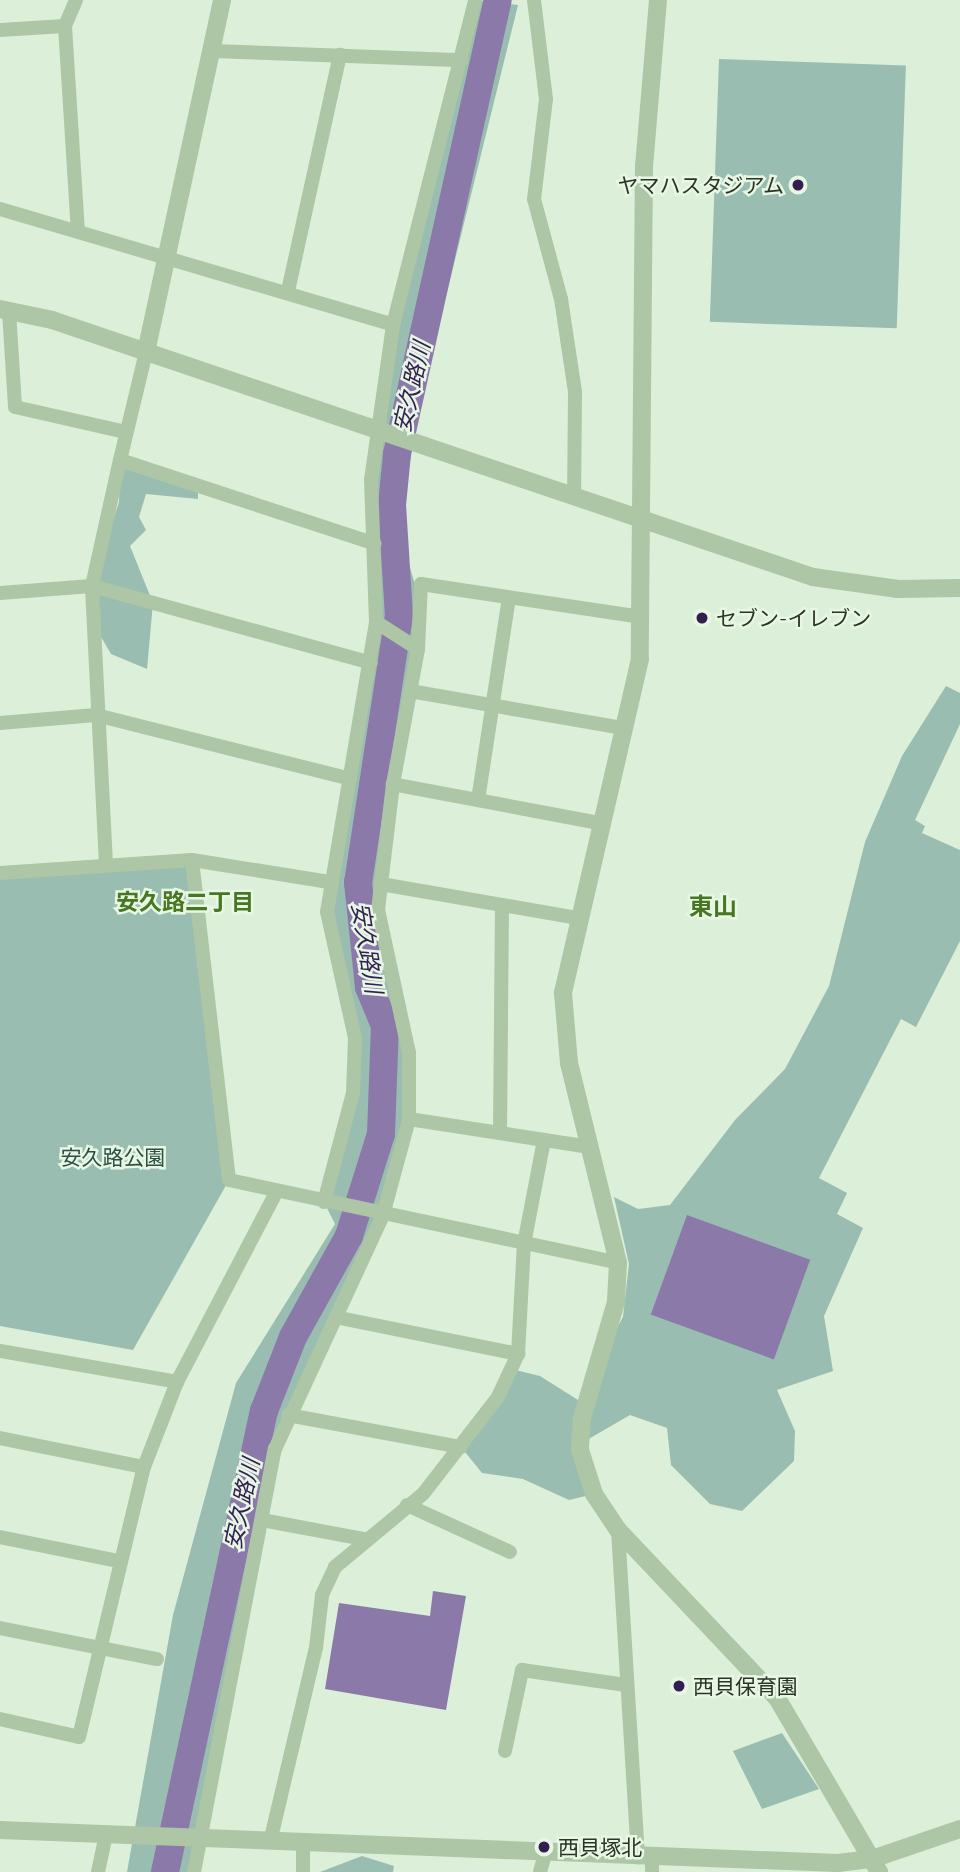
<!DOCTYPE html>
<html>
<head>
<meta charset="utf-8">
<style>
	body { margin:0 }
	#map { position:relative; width:960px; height:1872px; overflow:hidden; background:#dcefd8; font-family:Quicksand,"Noto Sans JP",sans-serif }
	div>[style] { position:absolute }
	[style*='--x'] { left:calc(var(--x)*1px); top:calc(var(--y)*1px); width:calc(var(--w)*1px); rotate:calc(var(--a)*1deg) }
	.green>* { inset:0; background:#9abdb1; transform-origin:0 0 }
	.water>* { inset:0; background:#8b79aa; transform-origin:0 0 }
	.river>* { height:28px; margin:-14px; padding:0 14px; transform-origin:14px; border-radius:14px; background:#8b79aa }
	.minor>* { height:14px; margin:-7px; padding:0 7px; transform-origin:7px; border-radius:7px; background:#adc6a5 }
	.tertiary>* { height:18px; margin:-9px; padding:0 9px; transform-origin:9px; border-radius:9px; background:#adc6a5 }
	.dots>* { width:19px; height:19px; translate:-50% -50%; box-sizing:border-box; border:4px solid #e7f7e4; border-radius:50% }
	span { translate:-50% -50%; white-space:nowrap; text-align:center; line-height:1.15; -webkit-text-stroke:5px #e7f7e4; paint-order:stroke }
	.poi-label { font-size:21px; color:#2b3326 }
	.right { translate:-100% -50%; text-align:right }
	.left { translate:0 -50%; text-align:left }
	.park-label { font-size:21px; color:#2b4f44 }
	.water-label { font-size:23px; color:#321e51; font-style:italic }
	.neighbourhood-label { font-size:23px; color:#487723; font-weight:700 }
	.quarter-label { font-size:24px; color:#487723; font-weight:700 }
</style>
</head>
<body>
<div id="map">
	<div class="green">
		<div style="clip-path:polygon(475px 0,518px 5px,406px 458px,404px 548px,420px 601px,379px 918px,401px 1015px,409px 1119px,375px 1234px,289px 1404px,194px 1872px,127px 1872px,173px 1615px,236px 1383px,335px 1224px,324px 1202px,353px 1093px,355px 1038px,327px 906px,369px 672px,371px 480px,417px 234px)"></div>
		<div style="left:719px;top:59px;width:187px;height:263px;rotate:2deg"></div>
		<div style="clip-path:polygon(120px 460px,198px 486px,198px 499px,146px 494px,139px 517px,146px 530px,130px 546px,153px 603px,147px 669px,111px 654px,93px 623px,92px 586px,119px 502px)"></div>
		<div style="clip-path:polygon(946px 686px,960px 693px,960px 724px,915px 820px,925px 826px,922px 833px,960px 850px,960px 941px,916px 1027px,901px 1019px,819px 1178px,847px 1193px,837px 1214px,863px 1228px,824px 1316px,833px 1371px,777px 1390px,795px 1431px,794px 1461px,742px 1511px,710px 1504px,671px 1465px,667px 1428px,630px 1415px,580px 1444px,594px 1494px,569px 1500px,523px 1479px,482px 1473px,461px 1447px,511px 1369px,540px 1376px,578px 1400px,623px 1317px,629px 1264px,614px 1197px,638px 1209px,670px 1205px,735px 1120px,785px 1069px,829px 986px,865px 842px,902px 756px)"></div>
		<div style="clip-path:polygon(192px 860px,229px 1180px,133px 1350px,0 1326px,0 875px)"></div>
		<div style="clip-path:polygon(782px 1733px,819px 1789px,762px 1809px,733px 1751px)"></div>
		<div style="clip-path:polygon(362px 1856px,394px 1866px,393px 1872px,320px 1872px)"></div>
	</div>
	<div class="water">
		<div style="left:687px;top:1215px;width:131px;height:106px;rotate:20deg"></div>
		<div style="clip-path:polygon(433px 1591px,466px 1596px,446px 1710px,325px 1689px,339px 1603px,430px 1616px)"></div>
	</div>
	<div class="river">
		<div style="--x:165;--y:1872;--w:472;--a:-77.9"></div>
		<div style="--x:264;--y:1411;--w:79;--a:-68.6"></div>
		<div style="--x:293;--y:1337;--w:115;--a:-61"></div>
		<div style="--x:349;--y:1236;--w:107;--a:-72.6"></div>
		<div style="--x:381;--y:1134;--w:108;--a:-87.9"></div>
		<div style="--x:385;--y:1026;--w:42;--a:-112.3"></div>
		<div style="--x:369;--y:987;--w:105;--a:-96"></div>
		<div style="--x:358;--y:883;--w:270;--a:-81.3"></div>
		<div style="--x:399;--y:616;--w:111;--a:-93.6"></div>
		<div style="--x:392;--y:505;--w:51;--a:-84.4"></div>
		<div style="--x:397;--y:454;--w:465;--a:-77.5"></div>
	</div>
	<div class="minor">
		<div style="--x:76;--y:0;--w:28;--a:113"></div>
		<div style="--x:65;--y:26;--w:204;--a:86.4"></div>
		<div style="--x:534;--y:0;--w:100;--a:83.1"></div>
		<div style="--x:546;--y:99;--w:101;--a:96.8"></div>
		<div style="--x:534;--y:199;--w:104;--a:74.9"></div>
		<div style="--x:561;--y:299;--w:94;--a:81.4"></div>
		<div style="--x:575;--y:392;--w:105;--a:90.5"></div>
		<div style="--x:0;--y:30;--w:65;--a:-3.5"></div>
		<div style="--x:212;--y:51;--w:250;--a:2.1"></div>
		<div style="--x:0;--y:209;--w:410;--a:16.4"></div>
		<div style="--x:288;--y:291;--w:242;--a:-77.6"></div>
		<div style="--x:9;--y:311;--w:96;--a:86.4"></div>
		<div style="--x:15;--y:407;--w:114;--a:12.7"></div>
		<div style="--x:146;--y:352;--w:111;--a:103.5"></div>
		<div style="--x:120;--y:460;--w:268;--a:18.2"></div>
		<div style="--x:0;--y:593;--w:92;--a:-4.4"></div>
		<div style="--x:92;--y:586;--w:289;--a:15.4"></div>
		<div style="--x:376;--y:622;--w:50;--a:32.7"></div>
		<div style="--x:410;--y:691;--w:215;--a:9.9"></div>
		<div style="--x:0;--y:723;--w:96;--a:-4.8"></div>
		<div style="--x:96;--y:715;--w:262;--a:14.1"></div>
		<div style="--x:478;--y:800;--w:204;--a:-81.3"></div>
		<div style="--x:599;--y:823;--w:210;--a:-169.3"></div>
		<div style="--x:393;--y:784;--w:137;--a:-79.5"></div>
		<div style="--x:418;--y:649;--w:65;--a:-87.4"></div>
		<div style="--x:421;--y:584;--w:223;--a:8.5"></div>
		<div style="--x:192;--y:860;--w:322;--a:83.4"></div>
		<div style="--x:229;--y:1180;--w:398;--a:12"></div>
		<div style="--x:106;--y:864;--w:278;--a:-92.9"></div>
		<div style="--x:92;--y:586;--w:129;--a:-77.5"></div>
		<div style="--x:0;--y:873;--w:192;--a:-3.9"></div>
		<div style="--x:192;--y:860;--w:139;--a:9.1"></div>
		<div style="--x:381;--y:884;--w:200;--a:9.8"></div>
		<div style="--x:409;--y:1119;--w:183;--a:8.8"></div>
		<div style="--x:500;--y:1133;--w:228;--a:-89.5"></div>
		<div style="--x:324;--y:1202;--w:113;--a:-75.1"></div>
		<div style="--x:353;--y:1093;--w:55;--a:-87.9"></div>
		<div style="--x:355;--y:1038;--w:129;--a:-102.5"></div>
		<div style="--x:327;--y:912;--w:294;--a:-80.4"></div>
		<div style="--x:376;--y:622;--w:142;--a:-92"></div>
		<div style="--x:371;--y:480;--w:157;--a:-81.9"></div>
		<div style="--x:393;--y:325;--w:335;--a:-75.8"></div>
		<div style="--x:340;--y:1318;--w:182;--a:11.4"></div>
		<div style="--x:0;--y:1351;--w:180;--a:9.9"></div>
		<div style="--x:288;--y:1415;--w:176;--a:10.5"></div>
		<div style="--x:0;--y:1438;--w:147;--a:11.4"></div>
		<div style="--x:407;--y:1505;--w:113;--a:24.5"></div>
		<div style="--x:262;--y:1520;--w:104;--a:10.6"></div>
		<div style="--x:618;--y:1530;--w:328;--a:86.5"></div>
		<div style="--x:0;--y:1537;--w:120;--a:11.5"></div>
		<div style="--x:0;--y:1628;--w:160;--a:11.2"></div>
		<div style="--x:0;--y:1719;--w:81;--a:12.8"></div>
		<div style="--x:79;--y:1737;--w:278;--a:-76.5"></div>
		<div style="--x:144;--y:1467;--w:91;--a:-68.8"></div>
		<div style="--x:177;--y:1382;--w:213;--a:-62.4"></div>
		<div style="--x:505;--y:1751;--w:83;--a:-78.1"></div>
		<div style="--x:522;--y:1670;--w:105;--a:8.2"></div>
		<div style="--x:270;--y:1842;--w:199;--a:-76.7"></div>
		<div style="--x:316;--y:1648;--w:53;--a:-83.5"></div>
		<div style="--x:322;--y:1595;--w:31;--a:-65"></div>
		<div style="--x:335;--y:1567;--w:114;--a:-39.7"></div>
		<div style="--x:423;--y:1494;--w:123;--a:-52.3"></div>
		<div style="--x:498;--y:1397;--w:47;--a:-65.1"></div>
		<div style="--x:518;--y:1354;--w:110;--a:-86.9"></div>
		<div style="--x:524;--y:1244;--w:106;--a:-79.1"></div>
		<div style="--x:652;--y:1859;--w:13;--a:90"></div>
		<div style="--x:98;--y:1872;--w:39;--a:-78"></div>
		<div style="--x:194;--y:1872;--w:431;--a:-79.2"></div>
		<div style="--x:275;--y:1449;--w:258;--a:-65.2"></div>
		<div style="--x:383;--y:1215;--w:99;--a:-74.8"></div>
		<div style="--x:409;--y:1119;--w:66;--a:-90"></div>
		<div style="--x:409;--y:1053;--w:146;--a:-102.2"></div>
		<div style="--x:378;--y:910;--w:127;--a:-83.2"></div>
		<div style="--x:303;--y:1872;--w:27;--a:-90"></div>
		<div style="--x:540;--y:1872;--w:19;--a:-74"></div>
	</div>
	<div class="tertiary">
		<div style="--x:658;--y:0;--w:166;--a:94.8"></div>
		<div style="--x:644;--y:165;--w:494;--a:90.5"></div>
		<div style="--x:640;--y:659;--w:343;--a:103"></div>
		<div style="--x:563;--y:993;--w:70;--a:85.1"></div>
		<div style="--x:569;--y:1063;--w:206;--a:76.2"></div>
		<div style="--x:618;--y:1263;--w:39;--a:93"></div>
		<div style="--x:616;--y:1302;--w:121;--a:106.3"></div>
		<div style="--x:582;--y:1418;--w:32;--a:94"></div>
		<div style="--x:580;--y:1450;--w:46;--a:72.3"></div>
		<div style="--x:594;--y:1494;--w:43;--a:56.3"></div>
		<div style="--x:618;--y:1530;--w:231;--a:46.6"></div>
		<div style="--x:777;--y:1698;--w:202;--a:59.6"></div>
		<div style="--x:0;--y:309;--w:53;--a:11.9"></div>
		<div style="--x:52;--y:320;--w:803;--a:18.66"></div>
		<div style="--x:813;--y:577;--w:86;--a:8"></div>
		<div style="--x:898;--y:589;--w:62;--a:-0.9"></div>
		<div style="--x:146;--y:352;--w:360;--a:-77.8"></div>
		<div style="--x:0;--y:1830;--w:839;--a:2.26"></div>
		<div style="--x:838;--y:1863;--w:34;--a:-7"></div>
		<div style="--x:872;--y:1859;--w:93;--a:-18.8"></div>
	</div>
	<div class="dots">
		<div style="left:798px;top:185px;background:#321e51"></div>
		<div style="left:702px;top:618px;background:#321e51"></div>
		<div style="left:679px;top:1686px;background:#321e51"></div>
		<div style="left:544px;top:1847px;background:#321e51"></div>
	</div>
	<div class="poi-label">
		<span class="right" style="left:784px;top:185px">ヤマハスタジアム</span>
		<span class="left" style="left:716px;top:618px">セブン-イレブン</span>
		<span class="left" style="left:693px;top:1686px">西貝保育園</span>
		<span class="left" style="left:558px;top:1847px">西貝塚北</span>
	</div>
	<div class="park-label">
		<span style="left:113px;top:1157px">安久路公園</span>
	</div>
	<div class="water-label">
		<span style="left:412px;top:387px;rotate:-77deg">安久路川</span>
		<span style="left:367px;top:948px;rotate:81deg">安久路川</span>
		<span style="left:242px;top:1504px;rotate:-78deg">安久路川</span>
	</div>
	<div class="neighbourhood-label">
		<span style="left:185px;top:902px">安久路二丁目</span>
	</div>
	<div class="quarter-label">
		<span style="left:713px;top:907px">東山</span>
	</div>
</div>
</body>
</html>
